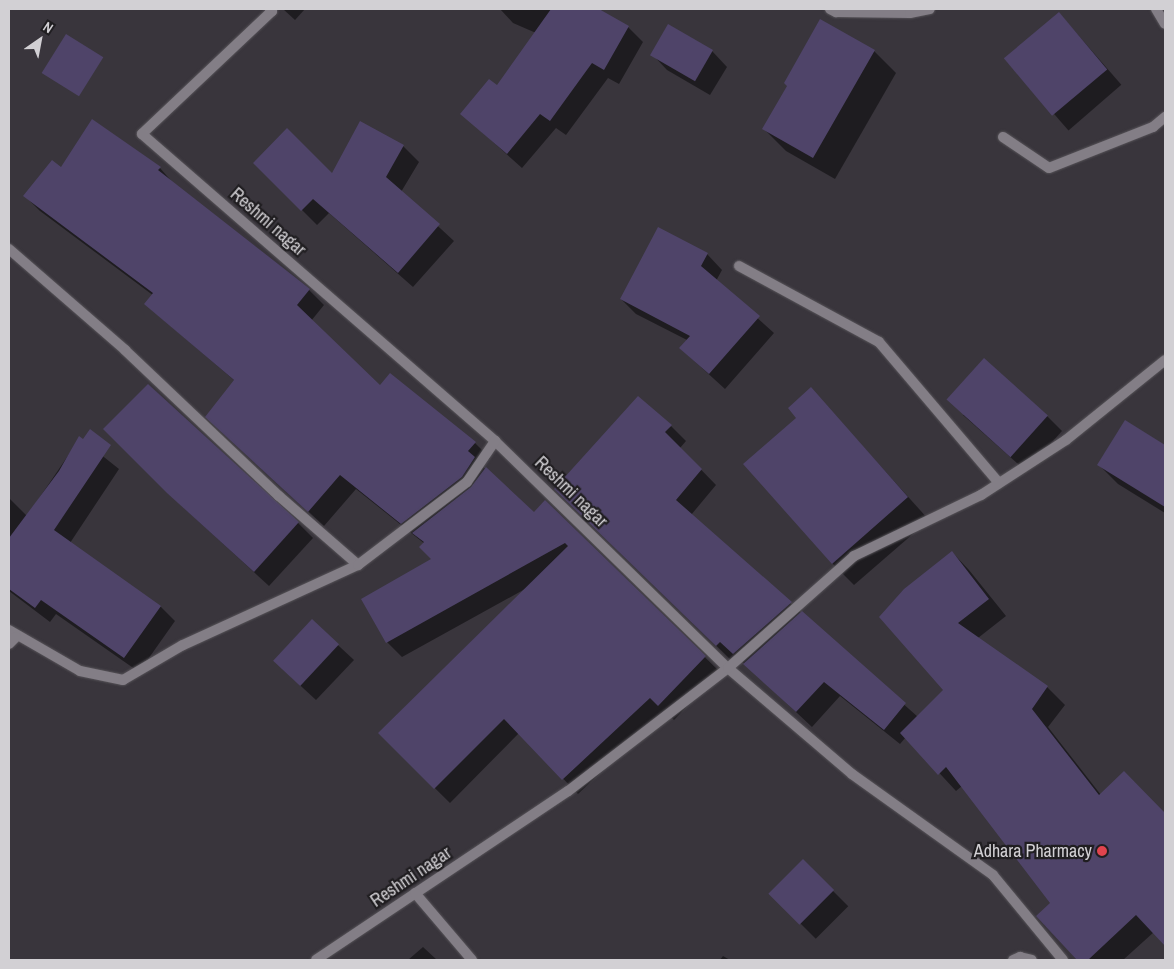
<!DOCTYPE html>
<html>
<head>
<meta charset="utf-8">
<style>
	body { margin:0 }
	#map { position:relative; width:1174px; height:969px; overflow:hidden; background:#39353c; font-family:"Archivo Narrow",sans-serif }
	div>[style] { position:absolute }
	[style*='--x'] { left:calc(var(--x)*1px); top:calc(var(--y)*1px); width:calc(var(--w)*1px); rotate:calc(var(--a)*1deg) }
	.shadow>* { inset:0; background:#0007; transform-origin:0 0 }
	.building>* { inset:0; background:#4f4469; transform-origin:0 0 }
	.roads { filter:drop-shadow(0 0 1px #565358) drop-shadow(0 0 1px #565358) }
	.street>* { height:10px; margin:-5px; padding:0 5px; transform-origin:5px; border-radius:5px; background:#837e86 }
	.dots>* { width:14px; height:14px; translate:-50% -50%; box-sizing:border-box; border:2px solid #201e21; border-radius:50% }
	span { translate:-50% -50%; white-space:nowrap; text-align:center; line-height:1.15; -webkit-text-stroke:4.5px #201e21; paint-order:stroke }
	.street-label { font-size:18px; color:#d2d0d4 }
	.poi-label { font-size:18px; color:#d2d0d4 }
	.right { translate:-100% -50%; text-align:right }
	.frame { position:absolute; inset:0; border:10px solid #d2d0d4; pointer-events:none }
	.north { position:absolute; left:15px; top:15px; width:50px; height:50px; -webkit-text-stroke:4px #201e21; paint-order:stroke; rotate:33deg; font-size:14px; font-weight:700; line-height:20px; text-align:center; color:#d2d0d4 }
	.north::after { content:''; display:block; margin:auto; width:18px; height:22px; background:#d2d0d4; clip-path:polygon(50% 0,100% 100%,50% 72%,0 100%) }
</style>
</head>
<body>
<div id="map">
	<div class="shadow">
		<div style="clip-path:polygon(283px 9px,305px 9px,295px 20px)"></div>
		<div style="clip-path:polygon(500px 9px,597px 9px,628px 27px,643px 42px,619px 84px,608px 78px,566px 135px,556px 128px,522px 168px,462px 114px,497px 87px,536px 33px,513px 23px)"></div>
		<div style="left:1059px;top:13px;width:95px;height:70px;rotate:49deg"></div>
		<div style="clip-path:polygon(712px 51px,727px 67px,710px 95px,667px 70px,652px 54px)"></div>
		<div style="clip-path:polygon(874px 51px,896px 73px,835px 179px,786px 151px,764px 129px)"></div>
		<div style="clip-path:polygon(361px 123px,403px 146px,419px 162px,401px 192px,454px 241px,413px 287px,329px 213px,317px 225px,255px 163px,332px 175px)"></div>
		<div style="clip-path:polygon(160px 168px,174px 184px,309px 290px,324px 305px,311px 321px,380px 386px,475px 443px,490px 458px,483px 467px,534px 514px,545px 501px,720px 672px,674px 720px,665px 712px,578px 794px,519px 733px,450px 803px,379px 733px,525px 589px,402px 657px,387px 642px,433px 560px,425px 544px,356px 489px,324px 526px,222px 432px,235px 381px,151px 309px,154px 296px,40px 211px,25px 196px,61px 169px)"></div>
		<div style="clip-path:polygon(707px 254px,722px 270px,716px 281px,774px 333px,725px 389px,680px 348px,687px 340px,636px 314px,621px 299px)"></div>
		<div style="clip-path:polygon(811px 389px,929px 520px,854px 585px,832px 563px)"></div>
		<div style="clip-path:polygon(963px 415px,1047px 416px,1062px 431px,1026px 471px)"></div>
		<div style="clip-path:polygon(1125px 422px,1165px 447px,1165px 513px,1118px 484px,1099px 465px)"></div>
		<div style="clip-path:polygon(671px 426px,686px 441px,680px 448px,716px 485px,691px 515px,918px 717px,945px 690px,952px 552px,969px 570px,1006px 616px,978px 638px,1047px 687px,1065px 705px,1048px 727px,1101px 795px,1124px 772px,1165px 814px,1165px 944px,1154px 932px,1123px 960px,1079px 960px,1038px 916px,1052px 903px,962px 786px,956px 791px,906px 737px,900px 744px,840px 696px,812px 727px,736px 656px,732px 661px,571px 504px)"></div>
		<div style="clip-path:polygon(80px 438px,119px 469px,70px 543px,161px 607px,175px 621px,139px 672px,56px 614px,50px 622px,9px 591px,9px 498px,27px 516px)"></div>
		<div style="clip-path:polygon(184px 508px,298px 523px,313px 538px,269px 586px)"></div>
		<div style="clip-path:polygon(312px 621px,354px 660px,316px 700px,290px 676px)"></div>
		<div style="left:803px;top:861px;width:64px;height:46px;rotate:45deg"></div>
		<div style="clip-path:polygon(423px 947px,437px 960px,408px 960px)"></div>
		<div style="clip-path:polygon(723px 956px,730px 960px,720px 960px)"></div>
	</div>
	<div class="building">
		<div style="clip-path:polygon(551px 9px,599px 9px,629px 26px,604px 70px,592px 63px,550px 121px,540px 114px,507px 154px,460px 114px,489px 79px,497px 85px)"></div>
		<div style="left:1059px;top:12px;width:75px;height:72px;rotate:50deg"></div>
		<div style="clip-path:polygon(820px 19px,875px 50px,813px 158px,762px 129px,787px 86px,784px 83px)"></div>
		<div style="left:668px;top:24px;width:52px;height:36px;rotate:30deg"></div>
		<div style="left:66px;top:34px;width:44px;height:46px;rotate:32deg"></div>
		<div style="clip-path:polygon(92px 119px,161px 167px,158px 170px,310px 289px,297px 305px,380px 385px,390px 373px,476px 442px,468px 451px,475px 457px,462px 477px,401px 524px,340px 475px,308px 512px,205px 417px,234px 380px,144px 304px,153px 293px,23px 196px,52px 160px,61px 167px)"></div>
		<div style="clip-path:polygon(360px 121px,404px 145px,386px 177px,440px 224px,398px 273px,313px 199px,301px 211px,253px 163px,287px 128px,332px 173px)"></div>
		<div style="clip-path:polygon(658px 227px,708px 253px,701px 266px,760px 316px,709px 374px,679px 348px,690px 336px,620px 299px)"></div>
		<div style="left:984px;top:358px;width:86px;height:56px;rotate:42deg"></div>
		<div style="clip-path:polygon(148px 384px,299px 522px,254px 572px,167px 493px,103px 429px)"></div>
		<div style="clip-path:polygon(811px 387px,908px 497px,832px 564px,743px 464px,796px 418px,788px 408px)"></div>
		<div style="clip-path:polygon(638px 396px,672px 425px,665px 432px,702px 469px,676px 500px,792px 602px,733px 654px,720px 642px,716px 646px,554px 489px)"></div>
		<div style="clip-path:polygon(1125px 420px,1165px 445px,1165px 507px,1097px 465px)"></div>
		<div style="clip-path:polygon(90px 429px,111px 445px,54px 530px,161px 606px,124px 658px,41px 600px,35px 608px,9px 589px,9px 538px,59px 471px,79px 436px,83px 439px)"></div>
		<div style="clip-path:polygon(486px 467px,534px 512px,545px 500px,706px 656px,658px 706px,650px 698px,562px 780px,504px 719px,434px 789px,378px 733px,568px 546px,565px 543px,386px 643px,361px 599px,431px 559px,419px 547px,424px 542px,412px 533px,471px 487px)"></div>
		<div style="clip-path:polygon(952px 551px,989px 599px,958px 623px,1048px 686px,1032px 709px,1099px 795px,1124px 771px,1165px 813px,1165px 946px,1136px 915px,1088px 960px,1077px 960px,1036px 916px,1050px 903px,946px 767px,938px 775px,900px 733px,943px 690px,879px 617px,904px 589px)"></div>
		<div style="clip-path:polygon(802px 611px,906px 703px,884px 730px,824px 682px,796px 712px,743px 664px)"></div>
		<div style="left:312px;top:619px;width:37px;height:57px;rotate:43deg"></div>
		<div style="left:803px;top:859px;width:44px;height:49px;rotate:45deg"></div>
	</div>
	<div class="roads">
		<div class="street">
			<div style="--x:270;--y:9;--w:3;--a:45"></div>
			<div style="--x:272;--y:11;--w:179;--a:136.6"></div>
			<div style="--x:142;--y:134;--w:468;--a:41"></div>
			<div style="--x:495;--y:441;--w:325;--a:44.3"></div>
			<div style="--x:728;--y:668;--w:202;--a:142.4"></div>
			<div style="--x:568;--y:791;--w:303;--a:146.2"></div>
			<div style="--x:830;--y:9;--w:7;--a:27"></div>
			<div style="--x:836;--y:12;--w:74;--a:0.8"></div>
			<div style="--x:910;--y:13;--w:20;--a:-11"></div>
			<div style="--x:1156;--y:9;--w:17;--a:59"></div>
			<div style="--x:1003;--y:137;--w:55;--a:34"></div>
			<div style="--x:1049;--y:168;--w:112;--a:-21.5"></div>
			<div style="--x:1153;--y:127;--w:16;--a:-40"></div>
			<div style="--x:9;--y:249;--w:154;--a:41"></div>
			<div style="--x:125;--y:350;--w:212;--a:43.5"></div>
			<div style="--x:279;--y:496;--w:105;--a:41.1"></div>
			<div style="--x:739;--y:266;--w:159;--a:28.5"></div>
			<div style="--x:879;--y:342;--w:185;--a:49.6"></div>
			<div style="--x:9;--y:630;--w:82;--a:30"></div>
			<div style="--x:80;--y:671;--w:44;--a:11.8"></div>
			<div style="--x:123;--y:680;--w:69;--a:-30.3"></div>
			<div style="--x:183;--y:645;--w:192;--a:-24.6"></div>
			<div style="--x:358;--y:565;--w:137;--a:-37.3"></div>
			<div style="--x:467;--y:482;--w:50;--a:-55.7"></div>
			<div style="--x:9;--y:644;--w:10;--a:-45"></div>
			<div style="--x:415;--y:893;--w:88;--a:49.6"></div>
			<div style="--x:1013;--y:960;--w:8;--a:-23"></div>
			<div style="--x:1020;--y:957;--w:12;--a:14"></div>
			<div style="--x:1063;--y:960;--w:110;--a:-129.5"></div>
			<div style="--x:993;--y:875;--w:173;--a:-144.4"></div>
			<div style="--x:852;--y:774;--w:163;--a:-139.5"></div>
			<div style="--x:728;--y:668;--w:169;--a:-41.6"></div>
			<div style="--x:854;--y:556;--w:141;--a:-25.7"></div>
			<div style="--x:981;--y:495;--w:101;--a:-32.9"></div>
			<div style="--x:1066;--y:440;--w:127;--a:-38.9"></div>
		</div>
	</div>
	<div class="dots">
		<div style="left:1102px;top:851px;background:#e0444e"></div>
	</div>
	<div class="street-label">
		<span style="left:268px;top:222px;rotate:41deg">Reshmi nagar</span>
		<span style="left:571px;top:492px;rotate:44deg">Reshmi nagar</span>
		<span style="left:411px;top:877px;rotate:-34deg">Reshmi nagar</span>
	</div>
	<div class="poi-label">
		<span class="right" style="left:1092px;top:851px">Adhara Pharmacy</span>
	</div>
	<div class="frame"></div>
	<div class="north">N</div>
</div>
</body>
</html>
